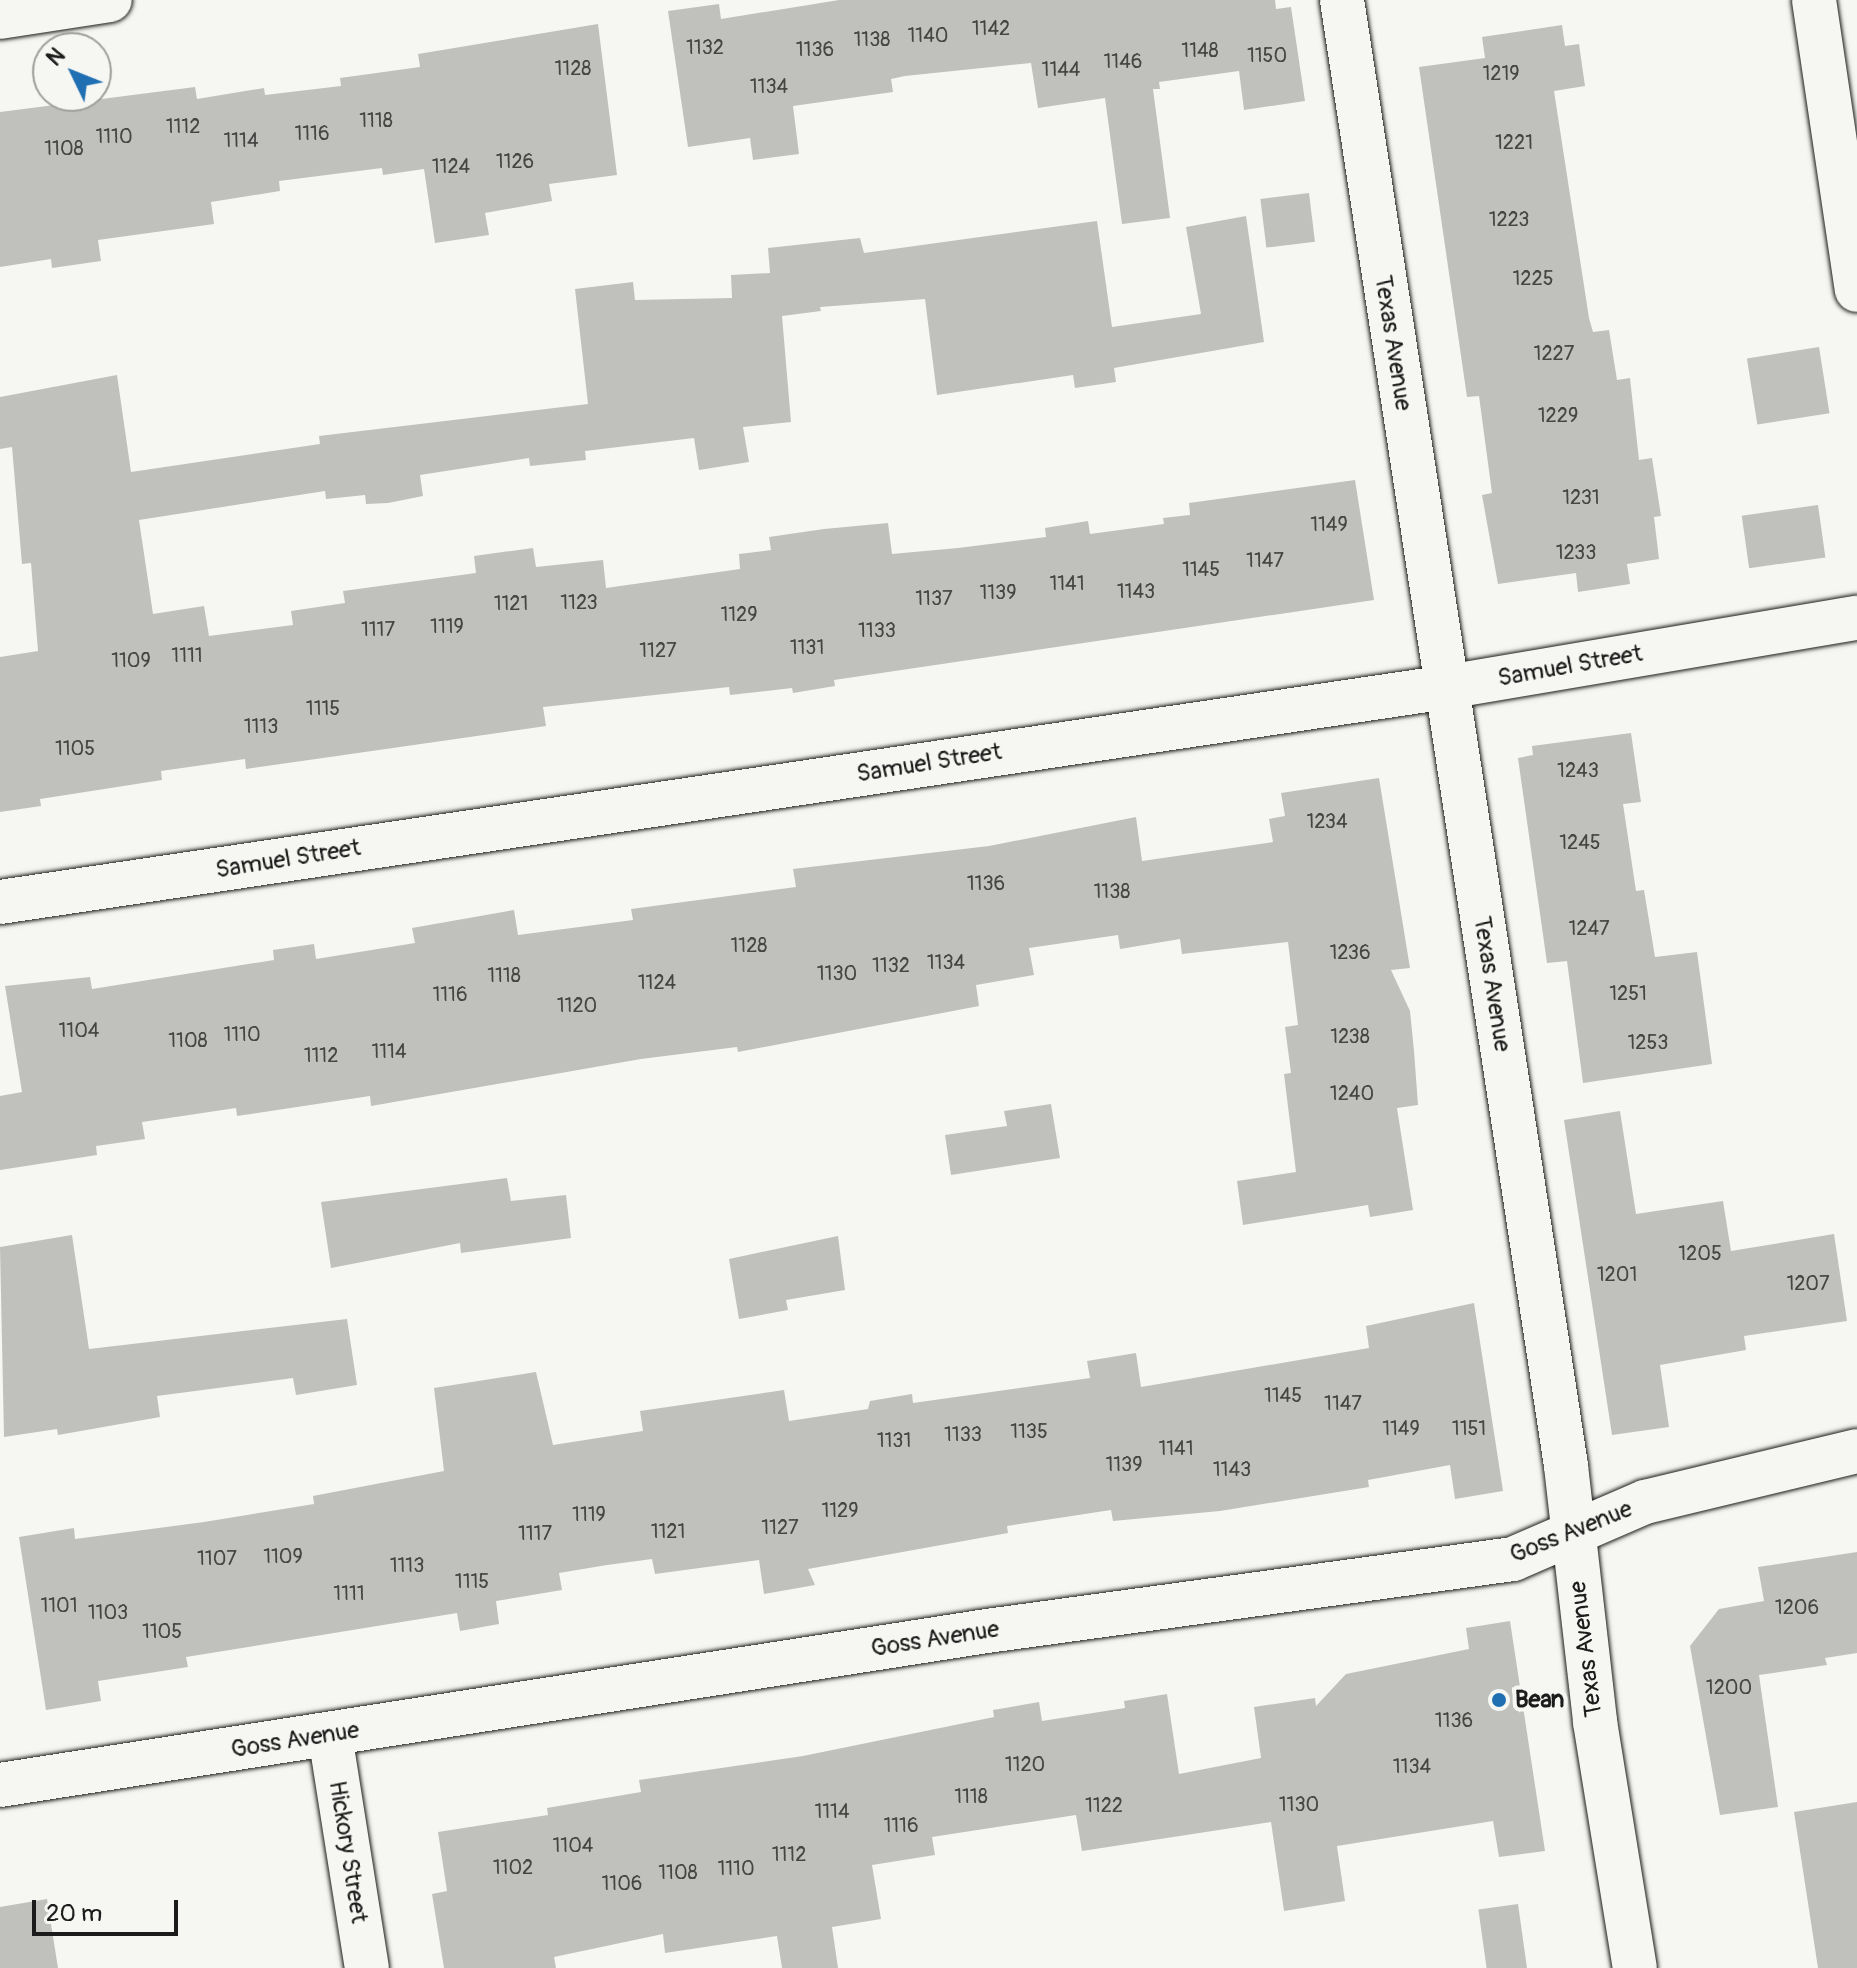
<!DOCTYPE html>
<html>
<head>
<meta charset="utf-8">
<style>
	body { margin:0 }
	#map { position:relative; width:1857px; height:1968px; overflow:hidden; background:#f6f6f2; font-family:Pangolin,sans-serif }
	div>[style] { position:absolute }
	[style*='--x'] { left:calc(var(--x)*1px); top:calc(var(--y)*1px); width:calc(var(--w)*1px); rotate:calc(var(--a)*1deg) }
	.building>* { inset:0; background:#c0c0bd; transform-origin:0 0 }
	.roads { filter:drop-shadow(0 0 2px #1c1c1c) drop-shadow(0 0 2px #1c1c1c) }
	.minor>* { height:44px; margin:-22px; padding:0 22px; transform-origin:22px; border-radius:22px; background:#f6f6f2 }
	.major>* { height:44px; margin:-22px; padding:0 22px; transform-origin:22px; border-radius:22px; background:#f6f6f2 }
	.dots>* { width:22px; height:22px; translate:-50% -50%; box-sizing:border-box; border:4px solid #f6f6f2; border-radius:50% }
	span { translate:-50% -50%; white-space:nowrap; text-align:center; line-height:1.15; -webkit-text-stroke:8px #f6f6f2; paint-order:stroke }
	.number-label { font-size:20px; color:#454544 }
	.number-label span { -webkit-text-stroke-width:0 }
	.street-label { font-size:24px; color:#1c1c1c }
	.poi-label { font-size:24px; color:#1c1c1c; font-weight:700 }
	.left { translate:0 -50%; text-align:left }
	.north { position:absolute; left:32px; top:32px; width:80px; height:80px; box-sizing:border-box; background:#f6f6f2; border:2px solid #9f9f9c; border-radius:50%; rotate:313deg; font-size:22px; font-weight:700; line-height:32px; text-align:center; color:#1c1c1c }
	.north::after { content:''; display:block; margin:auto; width:28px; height:36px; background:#1f6fb2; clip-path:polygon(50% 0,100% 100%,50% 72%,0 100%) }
	.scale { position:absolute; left:32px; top:1900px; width:146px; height:36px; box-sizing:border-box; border:4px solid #1c1c1c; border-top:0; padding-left:10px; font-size:24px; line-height:28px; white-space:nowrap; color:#1c1c1c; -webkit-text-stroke:6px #f6f6f2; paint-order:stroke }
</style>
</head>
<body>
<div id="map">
	<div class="building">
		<div style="clip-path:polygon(839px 0,1275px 0,1276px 9px,1291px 7px,1305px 101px,1244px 110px,1239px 71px,1159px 82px,1160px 89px,1153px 89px,1170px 218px,1122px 224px,1105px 98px,1038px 108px,1031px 63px,905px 76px,891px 79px,893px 92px,793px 106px,799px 154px,753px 160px,750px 138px,688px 147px,668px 11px,719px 4px,721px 19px)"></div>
		<div style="clip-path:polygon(598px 24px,617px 175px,549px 184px,552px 201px,485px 213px,489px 235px,435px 243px,424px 169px,383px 175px,382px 168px,279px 181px,280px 191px,211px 202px,214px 224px,98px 240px,101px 261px,52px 268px,51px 259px,0 267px,0 112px,195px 87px,197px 99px,264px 88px,265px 95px,341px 86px,340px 78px,420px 67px,418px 54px)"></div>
		<div style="clip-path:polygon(1562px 25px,1565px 46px,1579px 44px,1585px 86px,1554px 91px,1589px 318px,1593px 332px,1609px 330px,1617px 380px,1630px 378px,1639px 460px,1652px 458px,1661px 516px,1654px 517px,1659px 559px,1627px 564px,1630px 584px,1578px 592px,1576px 573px,1498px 584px,1482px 495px,1492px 493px,1479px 396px,1467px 397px,1419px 67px,1485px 58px,1482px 37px)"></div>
		<div style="left:1309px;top:193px;width:49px;height:49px;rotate:83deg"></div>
		<div style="clip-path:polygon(1246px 216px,1264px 342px,1114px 368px,1116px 382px,1075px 388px,1073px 375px,937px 395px,925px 299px,820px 307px,821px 311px,782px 316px,791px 422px,743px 427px,749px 462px,699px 470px,694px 438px,585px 451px,586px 460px,530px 466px,529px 458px,420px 475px,423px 496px,388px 503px,366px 504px,365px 495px,326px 499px,325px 491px,139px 520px,153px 614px,204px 606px,209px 636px,293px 625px,291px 611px,345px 603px,343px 591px,476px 573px,474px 556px,533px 548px,536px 567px,603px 560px,606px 588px,740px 569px,739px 554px,771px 550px,769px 537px,824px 529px,888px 523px,892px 554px,958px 548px,1046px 537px,1045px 528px,1088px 521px,1090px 534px,1164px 524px,1163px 518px,1190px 515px,1189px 503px,1355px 480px,1374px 600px,834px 680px,835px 686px,793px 693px,792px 688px,730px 695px,729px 687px,543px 707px,546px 726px,246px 769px,245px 759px,161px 771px,162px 780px,40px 799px,41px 806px,0 812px,0 657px,38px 651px,31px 563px,22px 564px,12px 447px,0 449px,0 397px,117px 375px,131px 472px,320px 444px,319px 436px,588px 404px,575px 289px,633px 282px,635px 300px,732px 298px,731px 275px,770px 273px,768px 248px,860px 238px,864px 253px,1097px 221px,1112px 327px,1201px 314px,1186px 227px)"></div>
		<div style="left:1819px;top:347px;width:67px;height:73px;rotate:81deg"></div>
		<div style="left:1818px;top:505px;width:53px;height:77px;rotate:82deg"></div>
		<div style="clip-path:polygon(1631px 733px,1641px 802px,1623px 804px,1636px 891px,1644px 890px,1655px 957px,1697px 952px,1712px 1064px,1583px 1083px,1567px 961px,1547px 963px,1518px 758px,1533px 755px,1532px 746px)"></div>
		<div style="clip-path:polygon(1379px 778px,1410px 968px,1391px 970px,1410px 1011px,1414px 1051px,1418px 1105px,1397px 1108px,1413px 1210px,1370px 1217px,1368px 1205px,1243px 1225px,1237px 1181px,1296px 1172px,1284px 1074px,1291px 1073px,1285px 1027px,1298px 1025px,1288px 942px,1182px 954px,1180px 939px,1120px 949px,1118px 935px,1029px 948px,1034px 975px,976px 985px,979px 1006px,738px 1052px,737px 1047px,641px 1059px,371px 1106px,370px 1096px,237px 1116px,236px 1108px,142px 1122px,145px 1139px,96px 1146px,97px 1155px,0 1170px,0 1096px,22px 1092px,5px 986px,90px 977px,92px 989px,274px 960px,273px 950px,314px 944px,316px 959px,415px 943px,412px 928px,514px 910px,518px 935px,633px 920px,631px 909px,796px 887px,793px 869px,989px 846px,1136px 817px,1142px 861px,1273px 842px,1269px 819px,1285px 816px,1281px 793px)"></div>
		<div style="clip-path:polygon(1051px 1104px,1060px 1158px,951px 1175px,945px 1135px,1007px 1126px,1004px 1111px)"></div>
		<div style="clip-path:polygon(1620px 1111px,1636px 1214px,1723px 1201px,1731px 1251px,1834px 1234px,1847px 1321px,1744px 1336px,1746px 1350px,1660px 1365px,1669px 1427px,1612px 1435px,1564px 1120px)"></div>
		<div style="clip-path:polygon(507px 1178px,511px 1201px,566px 1195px,571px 1238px,461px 1253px,460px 1243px,331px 1268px,321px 1202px)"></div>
		<div style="clip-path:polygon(72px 1235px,89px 1349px,347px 1319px,357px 1385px,296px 1395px,293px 1378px,157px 1396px,160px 1417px,58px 1435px,57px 1429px,4px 1437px,0 1247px)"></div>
		<div style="clip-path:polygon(838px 1236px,845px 1290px,786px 1300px,788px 1310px,739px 1319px,729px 1259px)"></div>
		<div style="clip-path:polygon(1474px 1303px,1503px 1491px,1455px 1499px,1450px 1465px,1368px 1480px,1369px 1487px,1220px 1511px,1113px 1521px,1111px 1510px,1007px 1526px,1008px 1533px,808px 1569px,815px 1585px,764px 1594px,759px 1560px,655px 1574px,652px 1559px,607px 1565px,559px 1573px,562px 1590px,496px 1601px,499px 1624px,460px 1631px,457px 1613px,186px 1657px,188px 1667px,98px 1681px,101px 1701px,46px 1710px,19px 1537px,74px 1528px,75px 1539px,204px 1522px,314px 1504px,313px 1496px,444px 1471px,434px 1388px,536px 1372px,553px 1445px,643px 1431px,640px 1411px,784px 1390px,789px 1421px,868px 1409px,870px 1401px,912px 1394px,913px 1403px,1090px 1378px,1087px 1361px,1136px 1353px,1141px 1387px,1369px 1348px,1366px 1326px)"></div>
		<div style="clip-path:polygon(1857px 1552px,1857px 1653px,1825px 1658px,1827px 1665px,1759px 1675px,1778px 1807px,1720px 1815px,1690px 1646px,1719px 1609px,1764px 1601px,1758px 1567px)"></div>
		<div style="clip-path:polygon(1510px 1621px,1545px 1851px,1499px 1857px,1493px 1821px,1337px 1846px,1345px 1901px,1284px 1911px,1271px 1822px,1082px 1851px,1076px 1815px,932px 1837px,935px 1855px,872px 1865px,881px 1919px,832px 1927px,838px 1968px,782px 1968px,777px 1936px,665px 1953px,663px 1934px,554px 1957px,556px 1968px,444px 1968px,432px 1894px,447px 1891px,438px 1832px,548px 1815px,547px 1808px,641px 1792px,639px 1780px,803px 1756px,994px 1717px,993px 1710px,1039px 1702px,1042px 1721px,1125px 1708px,1124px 1701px,1167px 1694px,1179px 1774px,1261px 1758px,1254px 1707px,1315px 1698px,1316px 1706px,1346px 1674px,1469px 1649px,1466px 1628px)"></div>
		<div style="clip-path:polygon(1857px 1802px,1857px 1968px,1818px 1968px,1794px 1812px)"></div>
		<div style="clip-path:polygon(47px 1899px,58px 1968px,0 1968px,0 1907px)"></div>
		<div style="left:1518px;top:1904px;width:65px;height:40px;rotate:82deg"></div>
	</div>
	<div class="roads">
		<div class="minor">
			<div style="--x:1342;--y:0;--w:1483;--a:81.31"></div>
			<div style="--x:1566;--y:1466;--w:258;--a:83.5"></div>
			<div style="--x:1595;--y:1722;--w:249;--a:80.8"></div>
			<div style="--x:1814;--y:0;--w:293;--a:81.6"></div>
			<div style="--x:0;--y:17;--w:111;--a:-8.8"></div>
			<div style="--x:0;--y:902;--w:1463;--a:-8.45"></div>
			<div style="--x:1447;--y:687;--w:416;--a:-9.6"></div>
			<div style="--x:330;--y:1735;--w:236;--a:81"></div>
		</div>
		<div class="major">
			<div style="--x:0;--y:1785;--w:999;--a:-8.87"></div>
			<div style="--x:987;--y:1631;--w:531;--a:-7.79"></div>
			<div style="--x:1513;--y:1559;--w:144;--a:-23.4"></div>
			<div style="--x:1645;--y:1502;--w:218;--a:-13.5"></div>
		</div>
	</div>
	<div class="dots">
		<div style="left:1499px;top:1700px;background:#1f6fb2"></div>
	</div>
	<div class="number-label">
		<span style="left:991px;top:28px">1142</span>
		<span style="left:928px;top:35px">1140</span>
		<span style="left:872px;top:39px">1138</span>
		<span style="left:705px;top:47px">1132</span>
		<span style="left:815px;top:49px">1136</span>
		<span style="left:1200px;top:50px">1148</span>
		<span style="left:1267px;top:55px">1150</span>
		<span style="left:1123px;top:61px">1146</span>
		<span style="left:573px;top:68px">1128</span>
		<span style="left:1061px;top:69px">1144</span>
		<span style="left:1501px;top:73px">1219</span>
		<span style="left:769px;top:86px">1134</span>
		<span style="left:376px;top:120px">1118</span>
		<span style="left:183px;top:126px">1112</span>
		<span style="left:312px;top:133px">1116</span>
		<span style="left:114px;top:136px">1110</span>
		<span style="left:241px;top:140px">1114</span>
		<span style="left:1514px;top:142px">1221</span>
		<span style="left:64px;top:148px">1108</span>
		<span style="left:515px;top:161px">1126</span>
		<span style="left:451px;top:166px">1124</span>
		<span style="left:1509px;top:219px">1223</span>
		<span style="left:1533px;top:278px">1225</span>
		<span style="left:1554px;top:353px">1227</span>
		<span style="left:1558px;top:415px">1229</span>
		<span style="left:1581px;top:497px">1231</span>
		<span style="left:1329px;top:524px">1149</span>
		<span style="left:1576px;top:552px">1233</span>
		<span style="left:1265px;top:560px">1147</span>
		<span style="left:1201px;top:569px">1145</span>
		<span style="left:1067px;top:583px">1141</span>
		<span style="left:1136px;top:591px">1143</span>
		<span style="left:998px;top:592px">1139</span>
		<span style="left:934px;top:598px">1137</span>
		<span style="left:579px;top:602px">1123</span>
		<span style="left:511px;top:603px">1121</span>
		<span style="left:739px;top:614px">1129</span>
		<span style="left:447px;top:626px">1119</span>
		<span style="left:378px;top:629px">1117</span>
		<span style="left:877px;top:630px">1133</span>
		<span style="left:807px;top:647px">1131</span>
		<span style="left:658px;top:650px">1127</span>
		<span style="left:187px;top:655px">1111</span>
		<span style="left:131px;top:660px">1109</span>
		<span style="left:323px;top:708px">1115</span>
		<span style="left:261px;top:726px">1113</span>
		<span style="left:75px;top:748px">1105</span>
		<span style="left:1578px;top:770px">1243</span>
		<span style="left:1327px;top:821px">1234</span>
		<span style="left:1580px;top:842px">1245</span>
		<span style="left:986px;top:883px">1136</span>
		<span style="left:1112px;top:891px">1138</span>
		<span style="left:1589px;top:928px">1247</span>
		<span style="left:749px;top:945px">1128</span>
		<span style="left:1350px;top:952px">1236</span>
		<span style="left:946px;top:962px">1134</span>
		<span style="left:891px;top:965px">1132</span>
		<span style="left:837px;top:973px">1130</span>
		<span style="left:504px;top:975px">1118</span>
		<span style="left:657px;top:982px">1124</span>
		<span style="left:1628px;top:993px">1251</span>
		<span style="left:450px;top:994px">1116</span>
		<span style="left:577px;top:1005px">1120</span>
		<span style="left:79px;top:1030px">1104</span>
		<span style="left:242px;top:1034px">1110</span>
		<span style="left:1350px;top:1036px">1238</span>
		<span style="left:188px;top:1040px">1108</span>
		<span style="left:1648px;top:1042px">1253</span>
		<span style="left:389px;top:1051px">1114</span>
		<span style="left:321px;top:1055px">1112</span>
		<span style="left:1352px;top:1093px">1240</span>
		<span style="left:1700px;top:1253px">1205</span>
		<span style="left:1617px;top:1274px">1201</span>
		<span style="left:1808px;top:1283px">1207</span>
		<span style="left:1283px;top:1395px">1145</span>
		<span style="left:1343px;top:1403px">1147</span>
		<span style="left:1401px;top:1428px">1149</span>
		<span style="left:1469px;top:1428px">1151</span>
		<span style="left:1029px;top:1431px">1135</span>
		<span style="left:963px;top:1434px">1133</span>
		<span style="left:894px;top:1440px">1131</span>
		<span style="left:1176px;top:1448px">1141</span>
		<span style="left:1124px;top:1464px">1139</span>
		<span style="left:1232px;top:1469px">1143</span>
		<span style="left:840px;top:1510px">1129</span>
		<span style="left:589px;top:1514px">1119</span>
		<span style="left:780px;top:1527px">1127</span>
		<span style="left:668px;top:1531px">1121</span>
		<span style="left:535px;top:1533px">1117</span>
		<span style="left:283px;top:1556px">1109</span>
		<span style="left:217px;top:1558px">1107</span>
		<span style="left:407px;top:1565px">1113</span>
		<span style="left:472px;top:1581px">1115</span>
		<span style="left:349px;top:1593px">1111</span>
		<span style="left:59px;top:1605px">1101</span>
		<span style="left:1797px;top:1607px">1206</span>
		<span style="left:108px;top:1612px">1103</span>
		<span style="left:162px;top:1631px">1105</span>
		<span style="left:1729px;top:1687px">1200</span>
		<span style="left:1454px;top:1720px">1136</span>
		<span style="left:1025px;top:1764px">1120</span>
		<span style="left:1412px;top:1766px">1134</span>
		<span style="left:971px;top:1796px">1118</span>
		<span style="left:1299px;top:1804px">1130</span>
		<span style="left:1104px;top:1805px">1122</span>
		<span style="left:832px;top:1811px">1114</span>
		<span style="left:901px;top:1825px">1116</span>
		<span style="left:573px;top:1845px">1104</span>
		<span style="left:789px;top:1854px">1112</span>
		<span style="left:513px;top:1867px">1102</span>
		<span style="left:736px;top:1868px">1110</span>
		<span style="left:678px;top:1872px">1108</span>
		<span style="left:622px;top:1883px">1106</span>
	</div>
	<div class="street-label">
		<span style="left:1393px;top:343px;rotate:81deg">Texas Avenue</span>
		<span style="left:1570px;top:666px;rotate:-10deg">Samuel Street</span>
		<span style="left:929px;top:763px;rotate:-9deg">Samuel Street</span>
		<span style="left:288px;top:859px;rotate:-9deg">Samuel Street</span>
		<span style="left:1492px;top:984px;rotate:81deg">Texas Avenue</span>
		<span style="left:1571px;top:1532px;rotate:-22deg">Goss Avenue</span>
		<span style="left:935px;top:1639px;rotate:-9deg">Goss Avenue</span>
		<span style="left:1586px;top:1649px;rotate:-97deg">Texas Avenue</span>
		<span style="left:295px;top:1740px;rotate:-9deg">Goss Avenue</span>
		<span style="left:348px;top:1852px;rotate:81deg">Hickory Street</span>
	</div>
	<div class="poi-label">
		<span class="left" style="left:1515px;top:1700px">Bean</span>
	</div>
	<div class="north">N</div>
	<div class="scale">20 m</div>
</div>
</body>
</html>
